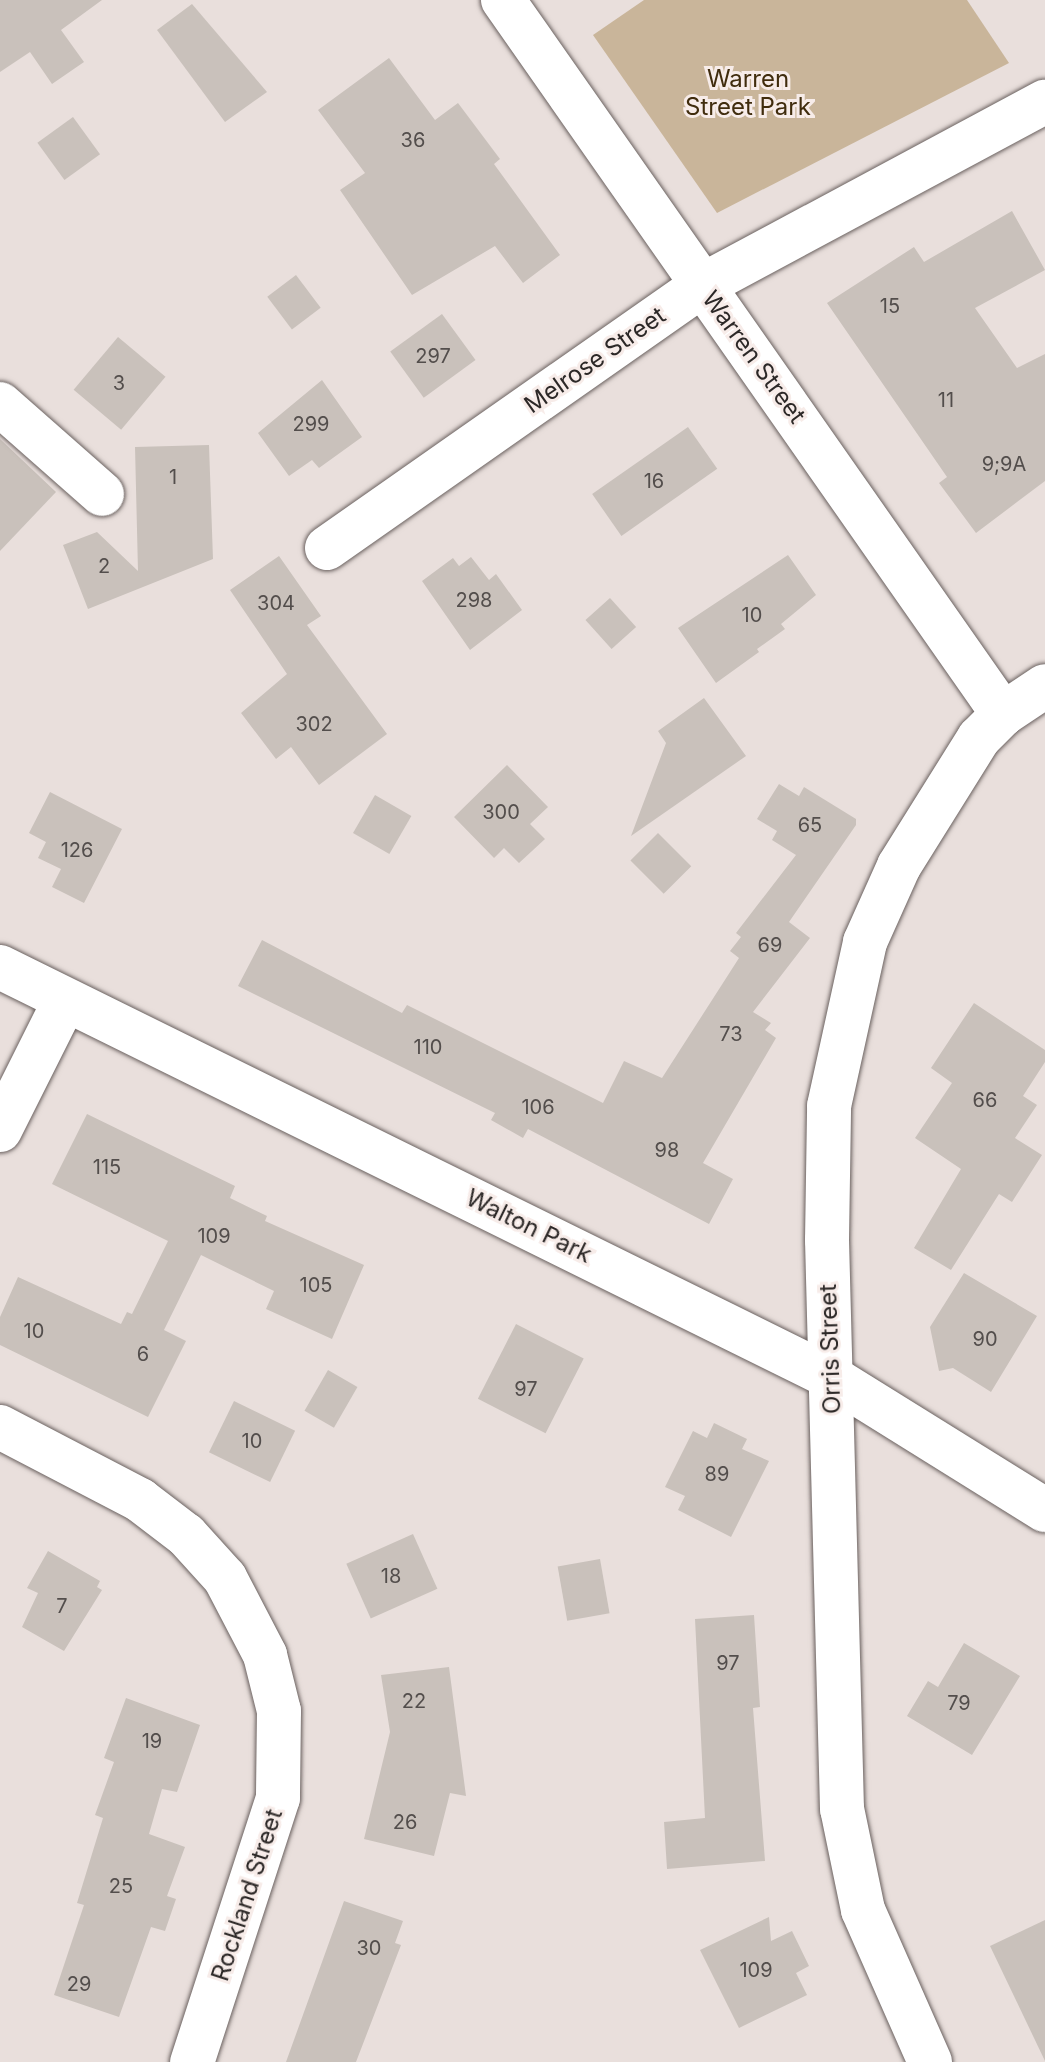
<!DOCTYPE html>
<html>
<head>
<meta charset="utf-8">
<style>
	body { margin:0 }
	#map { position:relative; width:1045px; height:2062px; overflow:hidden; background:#e9dfdc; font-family:Inter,sans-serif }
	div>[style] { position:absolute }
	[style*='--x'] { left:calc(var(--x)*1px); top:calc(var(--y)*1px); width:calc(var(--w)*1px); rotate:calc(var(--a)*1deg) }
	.green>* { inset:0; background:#c9b59a }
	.building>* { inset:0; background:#c9c1bb; transform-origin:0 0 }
	.roads { filter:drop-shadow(0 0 2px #6a615f) drop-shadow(0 0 2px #6a615f) }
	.minor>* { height:44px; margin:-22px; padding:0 22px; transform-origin:22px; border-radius:22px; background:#fff }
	span { translate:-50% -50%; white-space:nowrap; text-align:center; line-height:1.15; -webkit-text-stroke:6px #f7ece9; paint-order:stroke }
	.number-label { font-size:20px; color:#534e4c }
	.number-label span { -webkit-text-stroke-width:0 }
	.park-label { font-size:24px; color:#402c0d }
	.street-label { font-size:24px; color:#2c2827 }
</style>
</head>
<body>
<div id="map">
	<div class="green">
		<div style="clip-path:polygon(644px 0,967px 0,1009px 63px,717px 213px,593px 35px)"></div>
	</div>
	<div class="building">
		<div style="clip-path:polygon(0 0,102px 0,61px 30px,84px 62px,52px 84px,30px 52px,0 72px)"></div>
		<div style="clip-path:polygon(192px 4px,267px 92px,225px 122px,157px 30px)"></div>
		<div style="clip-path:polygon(389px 58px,435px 120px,458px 103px,500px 159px,494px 164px,560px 255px,523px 283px,495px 246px,412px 295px,340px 190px,365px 173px,318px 110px)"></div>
		<div style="left:73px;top:117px;width:46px;height:44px;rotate:54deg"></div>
		<div style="clip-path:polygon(1012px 211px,1045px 270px,975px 308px,1017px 368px,1045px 354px,1045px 481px,976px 533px,939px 483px,947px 477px,827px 303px,914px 247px,924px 262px)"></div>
		<div style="left:296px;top:275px;width:41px;height:36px;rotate:53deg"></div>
		<div style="left:442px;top:314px;width:57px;height:64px;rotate:54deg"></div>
		<div style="left:118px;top:337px;width:62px;height:69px;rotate:40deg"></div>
		<div style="clip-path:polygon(322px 380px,362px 437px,319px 468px,312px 460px,289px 476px,258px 433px)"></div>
		<div style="left:688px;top:427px;width:51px;height:117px;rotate:55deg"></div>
		<div style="clip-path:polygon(0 439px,56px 492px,0 551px)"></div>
		<div style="clip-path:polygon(209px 445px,213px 559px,88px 609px,63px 545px,97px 532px,138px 571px,135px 447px)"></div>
		<div style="clip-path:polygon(788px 555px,816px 595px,781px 624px,785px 629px,757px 649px,759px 652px,716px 683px,678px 628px)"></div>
		<div style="clip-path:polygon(279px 556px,321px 616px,307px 625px,387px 734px,319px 785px,291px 747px,276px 759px,241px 713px,287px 674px,230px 590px)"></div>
		<div style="clip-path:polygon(471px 557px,489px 580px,496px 574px,522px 610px,470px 650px,422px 581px,453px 558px,459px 566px)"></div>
		<div style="left:610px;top:598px;width:39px;height:33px;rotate:48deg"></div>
		<div style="clip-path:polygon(704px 698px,746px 756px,631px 836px,666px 743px,658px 731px)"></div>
		<div style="clip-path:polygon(507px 765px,548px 807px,530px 824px,545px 839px,519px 863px,504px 848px,494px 858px,454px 817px)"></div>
		<div style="clip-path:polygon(779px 784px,799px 796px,804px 787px,856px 819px,856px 825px,789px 922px,810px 938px,753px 1012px,771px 1023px,765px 1030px,776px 1038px,703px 1163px,733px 1179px,709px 1224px,528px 1129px,523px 1138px,491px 1120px,495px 1113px,238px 986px,262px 940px,402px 1013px,407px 1005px,603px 1103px,624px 1061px,662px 1078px,739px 958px,730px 951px,741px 937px,736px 933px,796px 855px,772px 840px,777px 831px,757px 819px)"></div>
		<div style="clip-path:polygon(50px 792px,122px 829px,84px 903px,52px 887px,61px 869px,38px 858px,46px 842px,29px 833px)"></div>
		<div style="left:375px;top:795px;width:42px;height:44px;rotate:30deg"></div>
		<div style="left:658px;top:833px;width:47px;height:39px;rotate:45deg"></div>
		<div style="clip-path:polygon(974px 1003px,1045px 1050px,1045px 1062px,1023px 1096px,1037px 1105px,1015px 1138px,1042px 1155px,1012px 1202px,999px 1194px,951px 1270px,914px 1248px,961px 1169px,915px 1138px,952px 1083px,931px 1068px)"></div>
		<div style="clip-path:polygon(87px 1114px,235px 1186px,230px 1198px,267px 1216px,265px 1221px,364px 1265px,332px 1339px,266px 1309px,274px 1291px,201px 1255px,164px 1330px,186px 1341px,148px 1417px,0 1345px,0 1317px,18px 1277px,121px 1324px,127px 1312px,132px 1314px,168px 1241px,52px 1184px)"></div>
		<div style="clip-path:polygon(964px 1273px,1037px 1316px,991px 1392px,953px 1368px,939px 1371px,930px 1327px)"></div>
		<div style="left:516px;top:1324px;width:76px;height:84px;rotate:27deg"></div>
		<div style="left:328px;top:1370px;width:34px;height:47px;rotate:30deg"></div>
		<div style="left:234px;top:1401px;width:68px;height:57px;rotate:26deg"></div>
		<div style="clip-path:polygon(714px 1423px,747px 1439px,742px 1449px,769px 1461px,731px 1537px,678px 1510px,685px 1496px,665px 1487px,693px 1431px,707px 1438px)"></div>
		<div style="left:413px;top:1534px;width:60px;height:73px;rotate:66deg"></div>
		<div style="clip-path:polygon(48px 1551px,100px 1581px,97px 1587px,102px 1590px,64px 1651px,22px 1627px,38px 1593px,27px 1588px)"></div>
		<div style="left:600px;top:1559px;width:55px;height:43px;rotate:80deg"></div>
		<div style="clip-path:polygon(754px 1615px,760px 1707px,753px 1708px,765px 1861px,667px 1869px,664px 1822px,705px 1818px,695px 1619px)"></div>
		<div style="clip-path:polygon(964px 1643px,1020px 1676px,972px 1755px,907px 1716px,928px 1681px,938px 1687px)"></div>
		<div style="clip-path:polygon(449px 1667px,466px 1796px,450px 1793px,434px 1856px,364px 1839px,390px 1732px,381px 1675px)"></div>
		<div style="clip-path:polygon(126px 1698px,200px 1725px,177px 1792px,162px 1789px,149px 1834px,185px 1847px,167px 1896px,176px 1899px,165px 1931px,151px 1927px,119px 2017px,54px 1995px,84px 1905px,77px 1903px,103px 1818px,95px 1815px,114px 1762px,104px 1758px)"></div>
		<div style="clip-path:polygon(344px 1901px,403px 1921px,395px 1943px,401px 1945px,356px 2062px,286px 2062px)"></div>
		<div style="clip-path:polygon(769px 1917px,771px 1941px,792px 1931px,809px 1966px,796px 1973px,807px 1995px,739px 2028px,700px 1950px)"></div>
		<div style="clip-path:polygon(1045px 1920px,1045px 2061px,990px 1946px)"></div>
	</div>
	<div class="roads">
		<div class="minor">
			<div style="--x:503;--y:0;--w:872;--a:55"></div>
			<div style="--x:0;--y:404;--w:136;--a:41.4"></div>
			<div style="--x:327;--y:548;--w:459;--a:-35"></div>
			<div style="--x:703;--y:285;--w:388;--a:-28.2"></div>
			<div style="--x:0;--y:967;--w:927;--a:26.26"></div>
			<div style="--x:831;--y:1377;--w:252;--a:31.9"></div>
			<div style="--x:0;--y:1130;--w:145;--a:-63.4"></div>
			<div style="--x:0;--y:1427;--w:158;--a:27.5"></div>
			<div style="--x:140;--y:1500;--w:58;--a:37.3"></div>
			<div style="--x:186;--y:1535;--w:58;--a:47.8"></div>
			<div style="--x:225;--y:1578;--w:87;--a:62.5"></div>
			<div style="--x:265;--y:1655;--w:58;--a:76"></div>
			<div style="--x:279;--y:1711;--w:87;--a:90.7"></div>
			<div style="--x:278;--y:1798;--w:278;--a:108"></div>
			<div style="--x:930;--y:2062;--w:166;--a:-113.8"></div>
			<div style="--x:863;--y:1910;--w:103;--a:-101.7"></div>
			<div style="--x:842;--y:1809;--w:569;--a:-91.51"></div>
			<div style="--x:827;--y:1240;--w:134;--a:-89.1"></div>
			<div style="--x:829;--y:1106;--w:168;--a:-77.6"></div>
			<div style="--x:865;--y:942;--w:83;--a:-65.9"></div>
			<div style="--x:899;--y:866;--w:151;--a:-58"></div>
			<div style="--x:979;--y:738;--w:34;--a:-45"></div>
			<div style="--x:1003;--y:714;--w:50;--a:-33.7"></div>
		</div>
	</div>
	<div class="number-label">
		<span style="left:413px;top:140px">36</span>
		<span style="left:890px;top:306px">15</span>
		<span style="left:433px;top:356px">297</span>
		<span style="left:119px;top:383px">3</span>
		<span style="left:946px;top:400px">11</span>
		<span style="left:311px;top:424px">299</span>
		<span style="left:1004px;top:464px">9;9A</span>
		<span style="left:173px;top:477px">1</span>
		<span style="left:654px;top:481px">16</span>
		<span style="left:104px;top:566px">2</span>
		<span style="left:474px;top:600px">298</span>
		<span style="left:276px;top:603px">304</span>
		<span style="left:752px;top:615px">10</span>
		<span style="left:314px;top:724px">302</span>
		<span style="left:501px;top:812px">300</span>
		<span style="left:810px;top:825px">65</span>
		<span style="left:77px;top:850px">126</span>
		<span style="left:770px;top:945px">69</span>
		<span style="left:731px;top:1034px">73</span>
		<span style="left:428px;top:1047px">110</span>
		<span style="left:985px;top:1100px">66</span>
		<span style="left:538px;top:1107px">106</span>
		<span style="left:667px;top:1150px">98</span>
		<span style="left:107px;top:1167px">115</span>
		<span style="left:214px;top:1236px">109</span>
		<span style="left:316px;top:1285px">105</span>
		<span style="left:34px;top:1331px">10</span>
		<span style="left:985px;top:1339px">90</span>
		<span style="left:143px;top:1354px">6</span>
		<span style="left:526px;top:1389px">97</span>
		<span style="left:252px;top:1441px">10</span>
		<span style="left:717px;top:1474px">89</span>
		<span style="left:391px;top:1576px">18</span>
		<span style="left:62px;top:1606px">7</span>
		<span style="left:728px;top:1663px">97</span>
		<span style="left:414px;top:1701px">22</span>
		<span style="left:959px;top:1703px">79</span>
		<span style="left:152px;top:1741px">19</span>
		<span style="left:405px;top:1822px">26</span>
		<span style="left:121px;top:1886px">25</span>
		<span style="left:369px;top:1948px">30</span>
		<span style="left:756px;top:1970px">109</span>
		<span style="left:79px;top:1984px">29</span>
	</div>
	<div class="park-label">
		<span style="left:748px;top:93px">Warren<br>Street Park</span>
	</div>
	<div class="street-label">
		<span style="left:754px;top:357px;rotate:54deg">Warren Street</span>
		<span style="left:595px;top:360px;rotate:-35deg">Melrose Street</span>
		<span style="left:529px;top:1226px;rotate:26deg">Walton Park</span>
		<span style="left:830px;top:1349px;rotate:-92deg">Orris Street</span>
		<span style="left:247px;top:1895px;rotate:-72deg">Rockland Street</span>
	</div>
</div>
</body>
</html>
